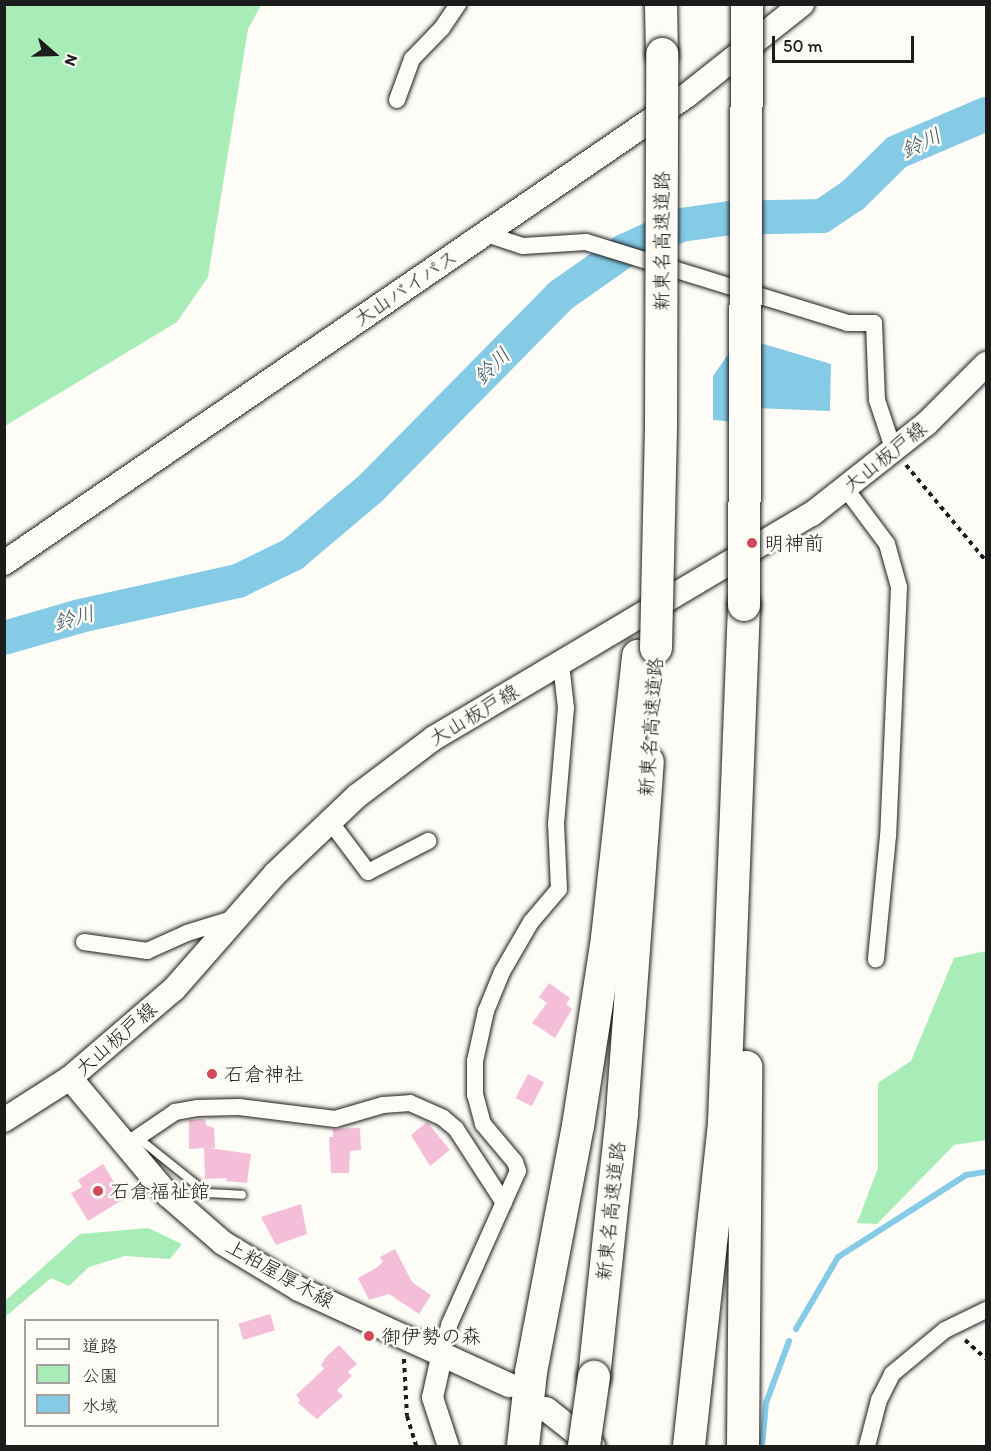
<!DOCTYPE html>
<html>
<head>
<meta charset="utf-8">
<style>
	body { margin:0 }
	#map { position:relative; width:991px; height:1451px; overflow:hidden; background:#fdfcf7; font-family:Itim,"Klee One",sans-serif }
	div>[style] { position:absolute }
	[style*='--x'] { left:calc(var(--x)*1px); top:calc(var(--y)*1px); width:calc(var(--w)*1px); rotate:calc(var(--a)*1deg) }
	.green>* { inset:0; background:#a8ecb7 }
	.water>* { inset:0; background:#85cbe6 }
	.stream>* { height:6px; margin:-3px; padding:0 3px; transform-origin:3px; border-radius:3px; background:#85cbe6 }
	.river>* { height:34px; margin:-17px; padding:0 17px; transform-origin:17px; border-radius:17px; background:#85cbe6 }
	.building>* { inset:0; background:#f4bed9; transform-origin:0 0 }
	.path>* { height:4px; margin-top:-2px; transform-origin:0; background:repeating-linear-gradient(90deg,#1c1c1c 0 4.5px,transparent 0 9px) }
	.roads { filter:drop-shadow(0 0 2px #1c1c1c) drop-shadow(0 0 2px #1c1c1c) }
	.service>* { height:8px; margin:-4px; padding:0 4px; transform-origin:4px; border-radius:4px; background:#fdfcf7 }
	.minor>* { height:16px; margin:-8px; padding:0 8px; transform-origin:8px; border-radius:8px; background:#fdfcf7 }
	.tertiary>* { height:21px; margin:-10.5px; padding:0 10.5px; transform-origin:10.5px; border-radius:10.5px; background:#fdfcf7 }
	.secondary>* { height:24px; margin:-12px; padding:0 12px; transform-origin:12px; border-radius:12px; background:#fdfcf7 }
	.motorway>* { height:32px; margin:-16px; padding:0 16px; transform-origin:16px; border-radius:16px; background:#fdfcf7 }
	.bridges { filter:drop-shadow(0 0 2px #1c1c1c) drop-shadow(0 0 2px #1c1c1c) }
	.motorway-bridge>* { height:32px; margin:-16px; padding:0 16px; transform-origin:16px; border-radius:16px; background:#fdfcf7 }
	.dots>* { width:16px; height:16px; translate:-50% -50%; box-sizing:border-box; border:3px solid #fdfcf7; border-radius:50% }
	span { translate:-50% -50%; white-space:nowrap; text-align:center; line-height:1.15; -webkit-text-stroke:5px #fdfcf7; paint-order:stroke }
	.street-label { font-size:20px; color:#1c1c1c }
	.poi-label { font-size:20px; color:#1c1c1c }
	.left { translate:0 -50%; text-align:left }
	.water-label { font-size:21px; color:#415963; font-style:italic }
	.frame { position:absolute; inset:0; border:6px solid #1c1c1c; pointer-events:none }
	.legend { position:absolute; left:24px; top:1319px; width:195px; height:108px; box-sizing:border-box; background:#fdfcf7; border:2px solid #a3a29f; margin:0; padding:8px 10px; list-style:none; font-size:18px; color:#1c1c1c }
	.legend li { display:flex; align-items:center; gap:12px; height:30px }
	.legend b { width:30px; border:2px solid #a3a29f }
	.north { position:absolute; left:24px; top:24px; width:60px; height:60px; -webkit-text-stroke:4px #fdfcf7; paint-order:stroke; rotate:110deg; font-size:16px; font-weight:700; line-height:24px; text-align:center; color:#1c1c1c }
	.north::after { content:''; display:block; margin:auto; width:21px; height:27px; background:#1c1c1c; clip-path:polygon(50% 0,100% 100%,50% 72%,0 100%) }
	.scale { position:absolute; left:772px; top:36px; width:142px; height:27px; box-sizing:border-box; border:3px solid #1c1c1c; border-top:0; padding-left:8px; font-size:18px; line-height:21px; white-space:nowrap; color:#1c1c1c; -webkit-text-stroke:4px #fdfcf7; paint-order:stroke }
</style>
</head>
<body>
<div id="map">
	<div class="green">
		<div style="clip-path:polygon(4px 5px,261px 5px,248px 29px,208px 277px,177px 322px,5px 426px)"></div>
		<div style="clip-path:polygon(986px 951px,986px 1140px,954px 1145px,877px 1224px,857px 1223px,878px 1168px,878px 1083px,911px 1061px,954px 958px)"></div>
		<div style="clip-path:polygon(148px 1228px,182px 1244px,170px 1259px,125px 1256px,89px 1267px,69px 1286px,51px 1278px,5px 1317px,5px 1301px,80px 1234px)"></div>
	</div>
	<div class="water">
		<div style="clip-path:polygon(740px 337px,831px 364px,830px 411px,758px 408px,757px 424px,713px 420px,713px 376px)"></div>
	</div>
	<div class="stream">
		<div style="--x:985;--y:115;--w:2;--a:63"></div>
		<div style="--x:796;--y:1329;--w:83;--a:-59.7"></div>
		<div style="--x:838;--y:1257;--w:152;--a:-32.6"></div>
		<div style="--x:966;--y:1175;--w:20;--a:-9"></div>
		<div style="--x:762;--y:1446;--w:43;--a:-84.7"></div>
		<div style="--x:766;--y:1403;--w:66;--a:-69.6"></div>
	</div>
	<div class="river">
		<div style="--x:4;--y:638;--w:79;--a:-16.1"></div>
		<div style="--x:80;--y:616;--w:162;--a:-12.5"></div>
		<div style="--x:238;--y:581;--w:61;--a:-26.1"></div>
		<div style="--x:293;--y:554;--w:101;--a:-40.2"></div>
		<div style="--x:370;--y:489;--w:271;--a:-45.4"></div>
		<div style="--x:560;--y:296;--w:78;--a:-35.1"></div>
		<div style="--x:624;--y:251;--w:63;--a:-24.5"></div>
		<div style="--x:681;--y:225;--w:49;--a:-8.1"></div>
		<div style="--x:730;--y:218;--w:92;--a:-1.2"></div>
		<div style="--x:822;--y:216;--w:36;--a:-34"></div>
		<div style="--x:852;--y:196;--w:63;--a:-44.4"></div>
		<div style="--x:897;--y:152;--w:97;--a:-23.1"></div>
	</div>
	<div class="building">
		<div style="clip-path:polygon(549px 983px,570px 998px,566px 1004px,572px 1009px,555px 1038px,532px 1023px,547px 1003px,539px 997px)"></div>
		<div style="left:528px;top:1074px;width:18px;height:27px;rotate:27deg"></div>
		<div style="clip-path:polygon(205px 1119px,206px 1125px,214px 1128px,215px 1148px,209px 1148px,251px 1154px,247px 1183px,226px 1181px,227px 1178px,205px 1179px,204px 1148px,189px 1149px,189px 1120px)"></div>
		<div style="clip-path:polygon(427px 1122px,450px 1150px,430px 1166px,411px 1135px)"></div>
		<div style="clip-path:polygon(360px 1128px,361px 1150px,350px 1151px,349px 1173px,331px 1173px,329px 1137px,333px 1137px,333px 1129px)"></div>
		<div style="clip-path:polygon(103px 1164px,124px 1199px,88px 1221px,71px 1193px,82px 1187px,78px 1180px)"></div>
		<div style="clip-path:polygon(301px 1204px,307px 1234px,276px 1245px,261px 1217px)"></div>
		<div style="clip-path:polygon(395px 1249px,412px 1282px,431px 1295px,419px 1314px,389px 1294px,369px 1300px,358px 1278px,376px 1268px,383px 1262px,380px 1257px)"></div>
		<div style="left:270px;top:1314px;width:17px;height:33px;rotate:73deg"></div>
		<div style="clip-path:polygon(339px 1345px,357px 1364px,348px 1372px,352px 1376px,337px 1390px,343px 1396px,317px 1419px,298px 1403px,300px 1400px,296px 1395px,324px 1369px,321px 1365px,326px 1357px)"></div>
	</div>
	<div class="path">
		<div style="--x:906;--y:465;--w:125;--a:50.2"></div>
		<div style="--x:965;--y:1340;--w:28;--a:42"></div>
		<div style="--x:404;--y:1359;--w:57;--a:87"></div>
		<div style="--x:407;--y:1416;--w:31;--a:73"></div>
	</div>
	<div class="roads">
		<div class="service">
			<div style="--x:137;--y:1137;--w:90;--a:38.7"></div>
			<div style="--x:207;--y:1193;--w:35;--a:3"></div>
		</div>
		<div class="minor">
			<div style="--x:397;--y:100;--w:44;--a:-69.9"></div>
			<div style="--x:412;--y:59;--w:43;--a:-45.9"></div>
			<div style="--x:442;--y:28;--w:29;--a:-56"></div>
			<div style="--x:486;--y:234;--w:39;--a:18"></div>
			<div style="--x:523;--y:246;--w:63;--a:-3.6"></div>
			<div style="--x:586;--y:242;--w:273;--a:17.2"></div>
			<div style="--x:847;--y:323;--w:27;--a:0"></div>
			<div style="--x:874;--y:323;--w:77;--a:87.8"></div>
			<div style="--x:877;--y:400;--w:54;--a:71.6"></div>
			<div style="--x:846;--y:489;--w:69;--a:53.3"></div>
			<div style="--x:887;--y:544;--w:45;--a:74.4"></div>
			<div style="--x:899;--y:587;--w:249;--a:92.5"></div>
			<div style="--x:888;--y:836;--w:124;--a:95.6"></div>
			<div style="--x:329;--y:820;--w:65;--a:53.1"></div>
			<div style="--x:368;--y:872;--w:68;--a:-27.3"></div>
			<div style="--x:84;--y:942;--w:64;--a:8.1"></div>
			<div style="--x:147;--y:951;--w:44;--a:-24.2"></div>
			<div style="--x:187;--y:933;--w:50;--a:-17.4"></div>
			<div style="--x:125;--y:1146;--w:60;--a:-34.2"></div>
			<div style="--x:175;--y:1112;--w:22;--a:-10"></div>
			<div style="--x:197;--y:1108;--w:42;--a:-1.4"></div>
			<div style="--x:239;--y:1107;--w:97;--a:7.1"></div>
			<div style="--x:335;--y:1119;--w:50;--a:-16.3"></div>
			<div style="--x:383;--y:1105;--w:27;--a:-4"></div>
			<div style="--x:410;--y:1103;--w:36;--a:24"></div>
			<div style="--x:443;--y:1118;--w:17;--a:40"></div>
			<div style="--x:456;--y:1129;--w:88;--a:57"></div>
			<div style="--x:442;--y:1352;--w:28;--a:-75"></div>
			<div style="--x:449;--y:1325;--w:169;--a:-65.9"></div>
			<div style="--x:518;--y:1171;--w:9;--a:-108"></div>
			<div style="--x:515;--y:1162;--w:50;--a:-130.1"></div>
			<div style="--x:483;--y:1124;--w:30;--a:-105"></div>
			<div style="--x:475;--y:1095;--w:34;--a:-90"></div>
			<div style="--x:475;--y:1061;--w:51;--a:-77.6"></div>
			<div style="--x:486;--y:1011;--w:42;--a:-67.7"></div>
			<div style="--x:502;--y:972;--w:58;--a:-59.9"></div>
			<div style="--x:531;--y:922;--w:43;--a:-49.7"></div>
			<div style="--x:559;--y:889;--w:65;--a:-92.6"></div>
			<div style="--x:556;--y:824;--w:116;--a:-85.1"></div>
			<div style="--x:566;--y:708;--w:44;--a:-96.5"></div>
			<div style="--x:867;--y:1446;--w:48;--a:-75.4"></div>
			<div style="--x:879;--y:1400;--w:29;--a:-63"></div>
			<div style="--x:892;--y:1374;--w:69;--a:-39.7"></div>
			<div style="--x:945;--y:1330;--w:46;--a:-26"></div>
		</div>
		<div class="tertiary">
			<div style="--x:442;--y:1352;--w:46;--a:102.5"></div>
			<div style="--x:432;--y:1397;--w:52;--a:71.9"></div>
		</div>
		<div class="secondary">
			<div style="--x:4;--y:563;--w:827;--a:-34.4"></div>
			<div style="--x:686;--y:96;--w:148;--a:-38.4"></div>
			<div style="--x:70;--y:1078;--w:153;--a:50.1"></div>
			<div style="--x:168;--y:1195;--w:73;--a:41.1"></div>
			<div style="--x:223;--y:1243;--w:89;--a:31.2"></div>
			<div style="--x:299;--y:1289;--w:231;--a:24.6"></div>
			<div style="--x:4;--y:1120;--w:78;--a:-32.5"></div>
			<div style="--x:70;--y:1078;--w:137;--a:-40.6"></div>
			<div style="--x:174;--y:989;--w:153;--a:-48.7"></div>
			<div style="--x:275;--y:874;--w:113;--a:-43.6"></div>
			<div style="--x:357;--y:796;--w:96;--a:-37"></div>
			<div style="--x:434;--y:738;--w:439;--a:-30.7"></div>
			<div style="--x:812;--y:514;--w:145;--a:-38.3"></div>
			<div style="--x:926;--y:424;--w:85;--a:-45"></div>
			<div style="--x:546;--y:1409;--w:60;--a:38.2"></div>
		</div>
		<div class="motorway">
			<div style="--x:661;--y:4;--w:50;--a:88.9"></div>
			<div style="--x:594;--y:1377;--w:265;--a:-83.9"></div>
			<div style="--x:622;--y:1113;--w:352;--a:-85.8"></div>
			<div style="--x:523;--y:1446;--w:74;--a:-83.8"></div>
			<div style="--x:531;--y:1372;--w:250;--a:-79.2"></div>
			<div style="--x:578;--y:1126;--w:190;--a:-81.2"></div>
			<div style="--x:607;--y:938;--w:284;--a:-83.7"></div>
			<div style="--x:689;--y:1446;--w:326;--a:-83.8"></div>
			<div style="--x:724;--y:1122;--w:517;--a:-87.78"></div>
			<div style="--x:743;--y:1446;--w:379;--a:-89.5"></div>
		</div>
	</div>
	<div class="bridges">
		<div class="motorway-bridge">
			<div style="--x:744;--y:605;--w:601;--a:-89.71"></div>
			<div style="--x:656;--y:648;--w:223;--a:-88.7"></div>
			<div style="--x:661;--y:425;--w:371;--a:-89.8"></div>
			<div style="--x:584;--y:1446;--w:70;--a:-81.8"></div>
		</div>
	</div>
	<div class="dots">
		<div style="left:752px;top:543px;background:#d1495b"></div>
		<div style="left:212px;top:1074px;background:#d1495b"></div>
		<div style="left:98px;top:1191px;background:#d1495b"></div>
		<div style="left:369px;top:1336px;background:#d1495b"></div>
	</div>
	<div class="street-label">
		<span style="left:662px;top:241px;rotate:-90deg">新東名高速道路</span>
		<span style="left:406px;top:288px;rotate:-34deg">大山バイパス</span>
		<span style="left:885px;top:457px;rotate:-39deg">大山板戸線</span>
		<span style="left:474px;top:715px;rotate:-31deg">大山板戸線</span>
		<span style="left:651px;top:727px;rotate:-86deg">新東名高速道路</span>
		<span style="left:116px;top:1039px;rotate:-41deg">大山板戸線</span>
		<span style="left:611px;top:1211px;rotate:-84deg">新東名高速道路</span>
		<span style="left:280px;top:1274px;rotate:29deg">上粕屋厚木線</span>
	</div>
	<div class="poi-label">
		<span class="left" style="left:764px;top:543px">明神前</span>
		<span class="left" style="left:224px;top:1074px">石倉神社</span>
		<span class="left" style="left:110px;top:1191px">石倉福祉館</span>
		<span class="left" style="left:381px;top:1336px">御伊勢の森</span>
	</div>
	<div class="water-label">
		<span style="left:921px;top:143px;rotate:-25deg">鈴川</span>
		<span style="left:492px;top:366px;rotate:-45deg">鈴川</span>
		<span style="left:74px;top:618px;rotate:-15deg">鈴川</span>
	</div>
	<div class="frame"></div>
	<ul class="legend">
	<li><b style="height:8px;background:#fdfcf7"></b>道路</li>
	<li><b style="height:16px;background:#a8ecb7"></b>公園</li>
	<li><b style="height:16px;background:#85cbe6"></b>水域</li>
	</ul>
	<div class="north">N</div>
	<div class="scale">50 m</div>
</div>
</body>
</html>
